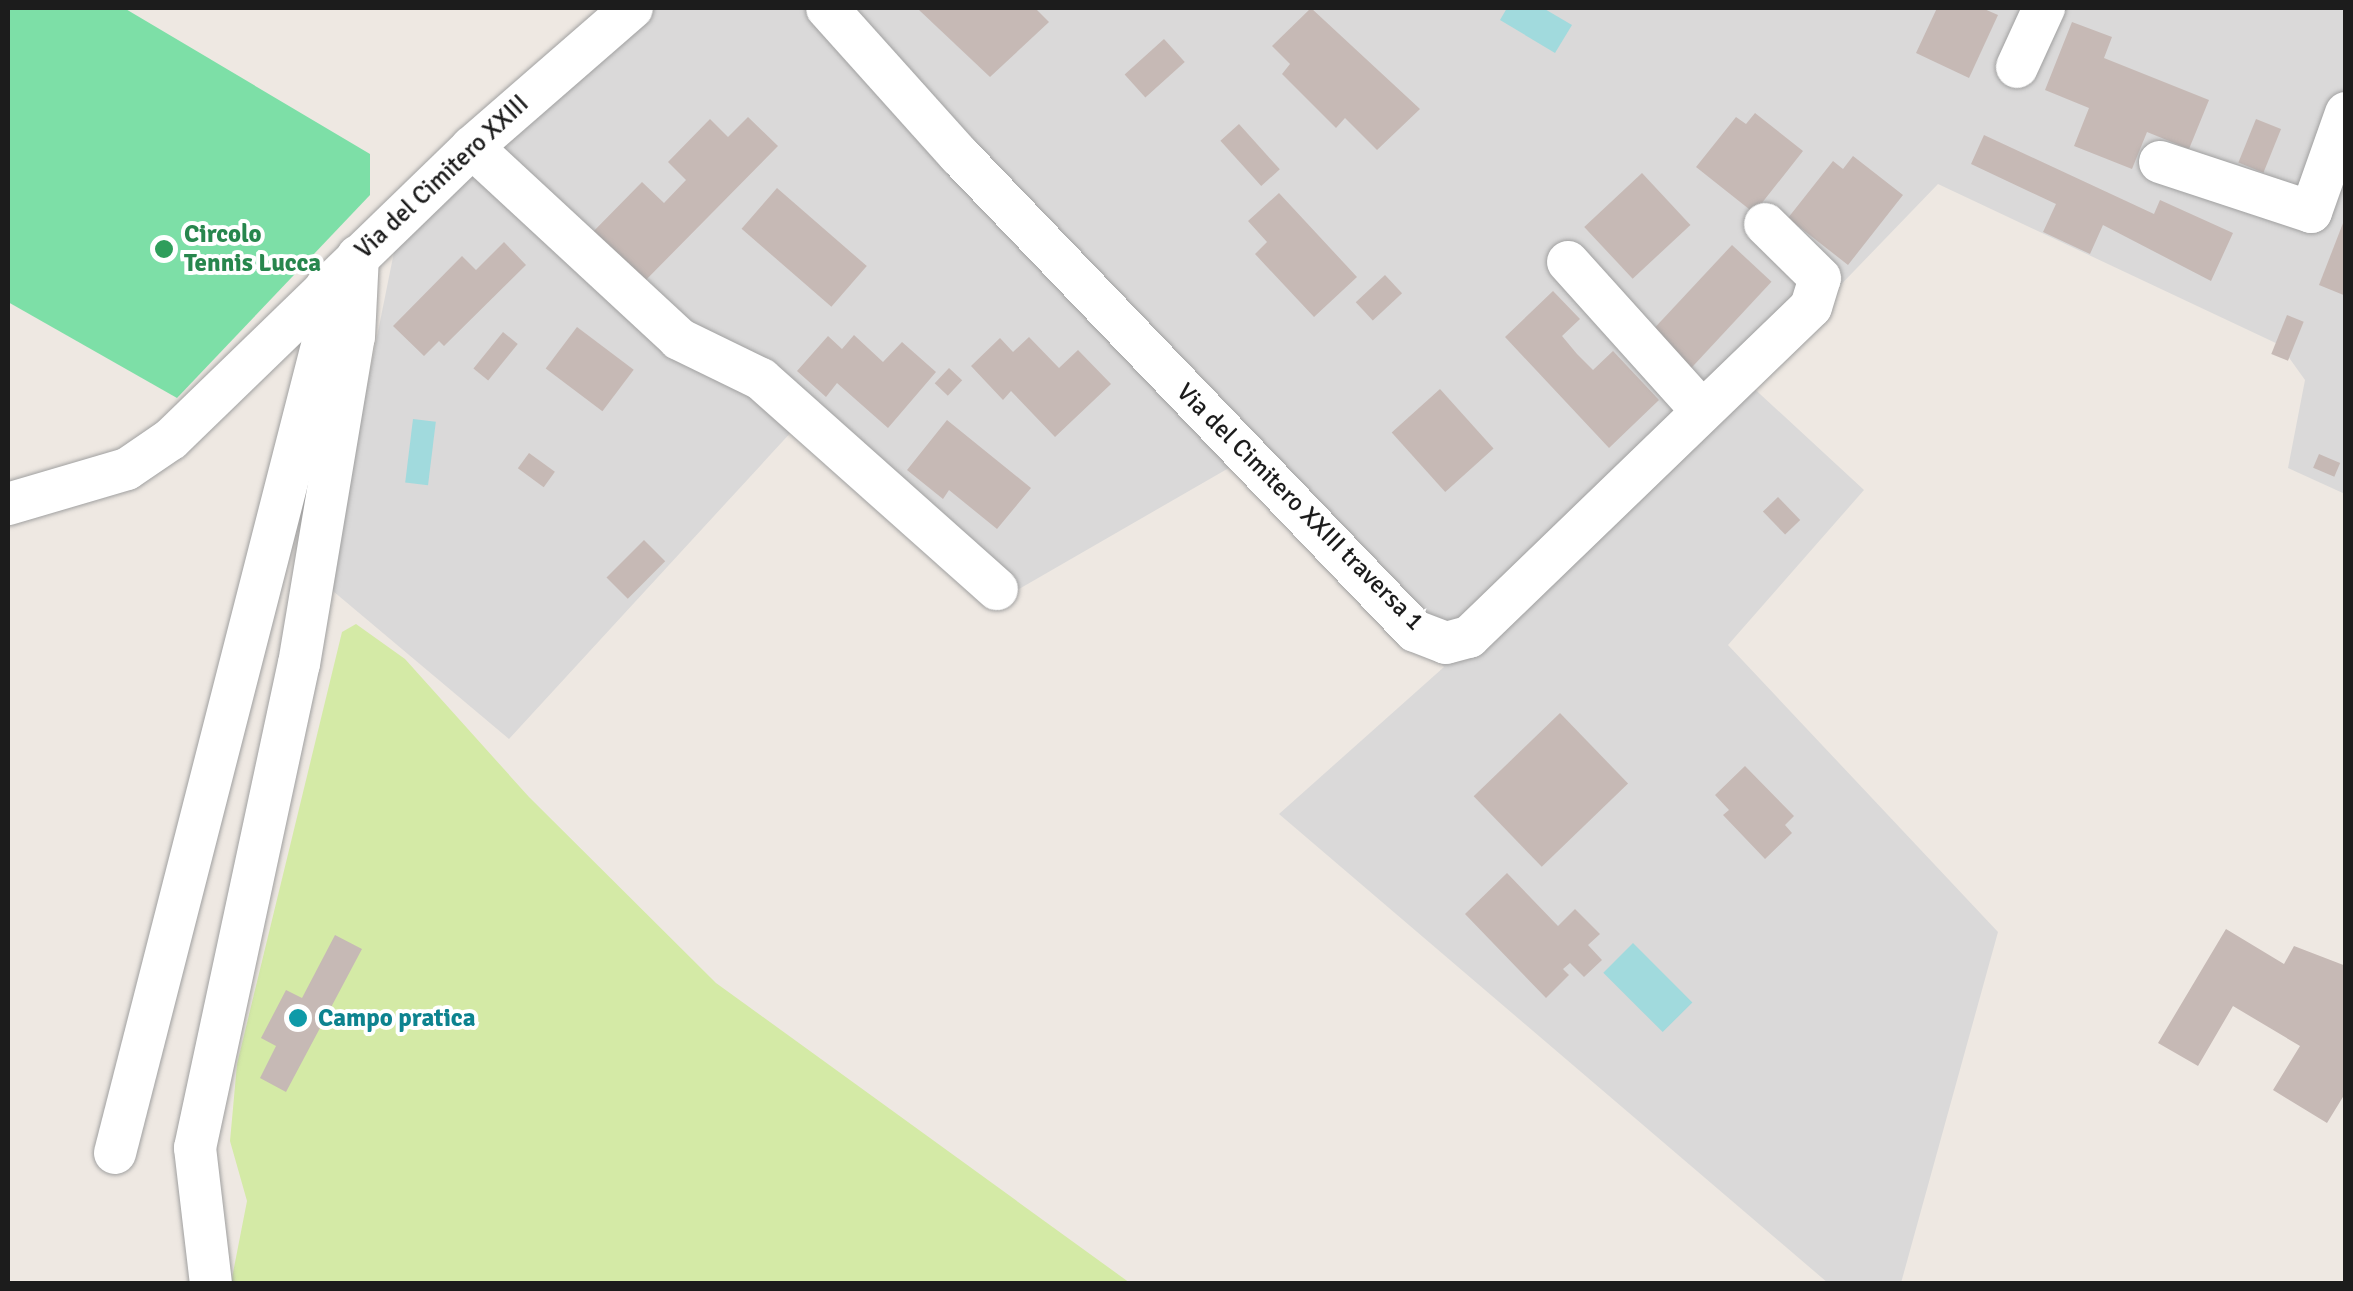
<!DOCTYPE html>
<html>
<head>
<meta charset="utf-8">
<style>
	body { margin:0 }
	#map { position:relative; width:2353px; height:1291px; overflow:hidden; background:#eee8e2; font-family:Signika,sans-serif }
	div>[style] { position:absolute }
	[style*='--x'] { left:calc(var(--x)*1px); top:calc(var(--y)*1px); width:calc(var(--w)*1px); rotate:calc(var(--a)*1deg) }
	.residential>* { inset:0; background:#dad9d9 }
	.grass>* { inset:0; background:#d4eaa6 }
	.pitch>* { inset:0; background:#7ddfa7 }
	.water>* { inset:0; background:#a1dadd; transform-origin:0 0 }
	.building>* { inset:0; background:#c6b9b5; transform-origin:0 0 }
	.roads { filter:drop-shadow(0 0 2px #a0a0a0) drop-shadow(0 0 2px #a0a0a0) }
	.minor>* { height:42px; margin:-21px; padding:0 21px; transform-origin:21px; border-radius:21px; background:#fff }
	.dots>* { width:28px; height:28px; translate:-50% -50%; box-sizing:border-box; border:5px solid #fff; border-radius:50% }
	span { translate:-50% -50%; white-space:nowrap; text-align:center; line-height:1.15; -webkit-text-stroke:8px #fff; paint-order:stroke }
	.street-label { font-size:25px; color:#1c1c1c }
	.leisure-label { font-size:25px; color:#27864d; font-weight:700 }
	.left { translate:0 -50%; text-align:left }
	.culture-label { font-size:25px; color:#0d838f; font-weight:700 }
	.frame { position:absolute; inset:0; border:10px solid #1c1c1c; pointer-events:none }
</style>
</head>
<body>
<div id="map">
	<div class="residential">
		<div style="clip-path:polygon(648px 8px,2345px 8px,2345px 494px,2288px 468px,2305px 380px,2280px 345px,1938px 184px,1747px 382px,1864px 490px,1728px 645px,1998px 932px,1901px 1283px,1828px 1283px,1279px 814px,1444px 667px,1241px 461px,998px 601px,794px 429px,509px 739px,327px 586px,394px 252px,585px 57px)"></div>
	</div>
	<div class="grass">
		<div style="clip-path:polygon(356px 624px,405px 659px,529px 797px,716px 983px,1130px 1283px,231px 1283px,247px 1201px,230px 1141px,237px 1064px,342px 632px)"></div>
	</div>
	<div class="pitch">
		<div style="clip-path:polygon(8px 8px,124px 8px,370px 154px,370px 195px,177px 398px,8px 302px)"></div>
	</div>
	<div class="water">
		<div style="clip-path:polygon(1507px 8px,1543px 8px,1572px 25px,1555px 53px,1500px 20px)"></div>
		<div style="left:413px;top:419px;width:23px;height:64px;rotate:7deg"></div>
		<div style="left:1633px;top:943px;width:84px;height:42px;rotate:45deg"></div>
	</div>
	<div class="building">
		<div style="clip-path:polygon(1035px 8px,1049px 22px,990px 77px,919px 10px)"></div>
		<div style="clip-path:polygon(1311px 8px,1420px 109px,1377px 150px,1345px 118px,1336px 128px,1282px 74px,1290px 64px,1272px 46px)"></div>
		<div style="clip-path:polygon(1937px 8px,1982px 8px,1998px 15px,1969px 78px,1916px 53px)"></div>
		<div style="clip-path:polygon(2072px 22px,2112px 37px,2104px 58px,2209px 100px,2189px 149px,2147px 132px,2132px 169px,2074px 146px,2089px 108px,2045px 90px)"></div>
		<div style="left:1164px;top:39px;width:31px;height:53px;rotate:48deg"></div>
		<div style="clip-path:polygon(1755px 113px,1803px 151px,1754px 213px,1696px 167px,1736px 117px,1746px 124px)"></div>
		<div style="clip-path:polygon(748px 117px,778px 146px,638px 288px,587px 238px,642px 182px,664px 203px,686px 180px,668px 162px,710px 119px,728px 137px)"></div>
		<div style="left:2256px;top:119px;width:27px;height:47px;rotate:22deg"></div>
		<div style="left:1239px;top:124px;width:61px;height:25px;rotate:48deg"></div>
		<div style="clip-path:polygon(1984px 135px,2154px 214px,2160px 200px,2233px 233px,2211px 281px,2103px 225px,2090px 254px,2043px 232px,2056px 204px,1971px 164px)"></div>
		<div style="clip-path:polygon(1853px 156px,1903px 195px,1848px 265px,1788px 218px,1833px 161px,1843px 169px)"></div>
		<div style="left:1642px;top:173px;width:71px;height:79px;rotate:47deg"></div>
		<div style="left:777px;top:188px;width:119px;height:54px;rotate:41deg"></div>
		<div style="clip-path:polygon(1279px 193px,1357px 277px,1314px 317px,1255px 254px,1267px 242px,1248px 221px)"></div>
		<div style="clip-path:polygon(2345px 218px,2346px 218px,2346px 296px,2319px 285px)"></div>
		<div style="clip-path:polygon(504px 242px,526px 265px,444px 346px,439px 341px,424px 356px,393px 326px,462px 256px,476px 270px)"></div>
		<div style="left:1732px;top:245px;width:54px;height:118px;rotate:43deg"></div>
		<div style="left:1385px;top:275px;width:25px;height:40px;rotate:47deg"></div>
		<div style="clip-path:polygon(1553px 291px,1580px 319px,1562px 336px,1577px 354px,1593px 370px,1613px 351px,1659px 400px,1609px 448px,1505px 337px)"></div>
		<div style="left:2287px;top:315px;width:18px;height:42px;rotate:22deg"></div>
		<div style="left:577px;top:327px;width:71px;height:52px;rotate:37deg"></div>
		<div style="left:503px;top:332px;width:19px;height:47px;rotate:39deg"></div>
		<div style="clip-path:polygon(854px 335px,883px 362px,902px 342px,936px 372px,888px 428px,837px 383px,826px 397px,797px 371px,828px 336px,842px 349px)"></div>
		<div style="clip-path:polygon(1029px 337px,1059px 368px,1078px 350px,1111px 384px,1055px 437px,1011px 391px,1003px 400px,971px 366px,1000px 338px,1013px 352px)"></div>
		<div style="left:949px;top:368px;width:18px;height:21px;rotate:43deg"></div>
		<div style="left:1440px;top:389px;width:80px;height:65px;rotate:48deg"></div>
		<div style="clip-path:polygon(947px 420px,1031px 488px,997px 529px,949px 490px,943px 499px,907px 470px)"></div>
		<div style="left:529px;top:453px;width:32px;height:19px;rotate:36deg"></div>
		<div style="left:2319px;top:454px;width:23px;height:15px;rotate:23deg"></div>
		<div style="left:1778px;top:497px;width:32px;height:21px;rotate:46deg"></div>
		<div style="left:644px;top:540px;width:30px;height:53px;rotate:45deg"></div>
		<div style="left:1560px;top:713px;width:98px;height:120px;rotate:46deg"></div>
		<div style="clip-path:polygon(1745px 766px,1794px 816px,1785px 825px,1792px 833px,1765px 859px,1723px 815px,1729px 810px,1715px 795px)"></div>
		<div style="clip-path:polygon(1507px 873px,1558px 926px,1575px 909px,1600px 934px,1588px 945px,1602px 960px,1584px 977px,1570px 963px,1563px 969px,1569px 975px,1546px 998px,1465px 914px)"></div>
		<div style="clip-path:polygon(2226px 929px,2284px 964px,2294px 946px,2346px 966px,2346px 1092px,2327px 1123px,2273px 1090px,2300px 1046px,2233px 1006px,2198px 1066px,2158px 1043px)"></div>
		<div style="clip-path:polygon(335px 935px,362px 949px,286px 1092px,260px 1078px,276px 1046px,261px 1038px,286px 990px,302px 998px)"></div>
	</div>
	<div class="roads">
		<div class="minor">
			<div style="--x:827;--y:8;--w:198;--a:48.1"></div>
			<div style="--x:959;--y:155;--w:659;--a:46.23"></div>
			<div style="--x:1415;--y:631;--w:33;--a:21"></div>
			<div style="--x:1446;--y:643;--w:24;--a:-15"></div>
			<div style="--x:1469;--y:637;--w:475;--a:-44"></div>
			<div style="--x:1811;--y:307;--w:30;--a:-73"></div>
			<div style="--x:1820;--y:278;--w:77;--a:-135.5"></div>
			<div style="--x:2017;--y:67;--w:65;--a:-65.4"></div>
			<div style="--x:472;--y:147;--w:282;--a:42.8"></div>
			<div style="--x:679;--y:339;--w:91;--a:26"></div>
			<div style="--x:761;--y:379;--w:316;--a:41.7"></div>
			<div style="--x:2160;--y:162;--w:159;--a:18.3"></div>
			<div style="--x:2311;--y:212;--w:105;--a:-70.5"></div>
			<div style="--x:1568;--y:262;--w:200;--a:48"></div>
			<div style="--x:8;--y:504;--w:124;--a:-16.4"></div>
			<div style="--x:127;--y:469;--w:53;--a:-34.3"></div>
			<div style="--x:171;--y:439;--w:419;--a:-44.1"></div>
			<div style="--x:472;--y:147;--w:212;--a:-41"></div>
			<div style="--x:115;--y:1153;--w:850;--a:-75.62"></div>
			<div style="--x:326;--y:330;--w:43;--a:-90"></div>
			<div style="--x:211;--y:1284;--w:137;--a:-96.7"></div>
			<div style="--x:195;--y:1148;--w:495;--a:-77.9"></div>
			<div style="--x:299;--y:664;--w:332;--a:-80.5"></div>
			<div style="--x:354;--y:337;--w:81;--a:-87.2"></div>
		</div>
	</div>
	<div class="dots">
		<div style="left:164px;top:249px;background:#2e9e5b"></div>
		<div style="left:298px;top:1018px;background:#0f9aa8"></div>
	</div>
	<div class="street-label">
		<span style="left:442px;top:177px;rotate:-43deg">Via del Cimitero XXIII</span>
		<span style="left:1300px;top:507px;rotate:45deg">Via del Cimitero XXIII traversa 1</span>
	</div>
	<div class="leisure-label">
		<span class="left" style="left:184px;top:249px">Circolo<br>Tennis Lucca</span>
	</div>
	<div class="culture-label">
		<span class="left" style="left:318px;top:1018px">Campo pratica</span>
	</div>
	<div class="frame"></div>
</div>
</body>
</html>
